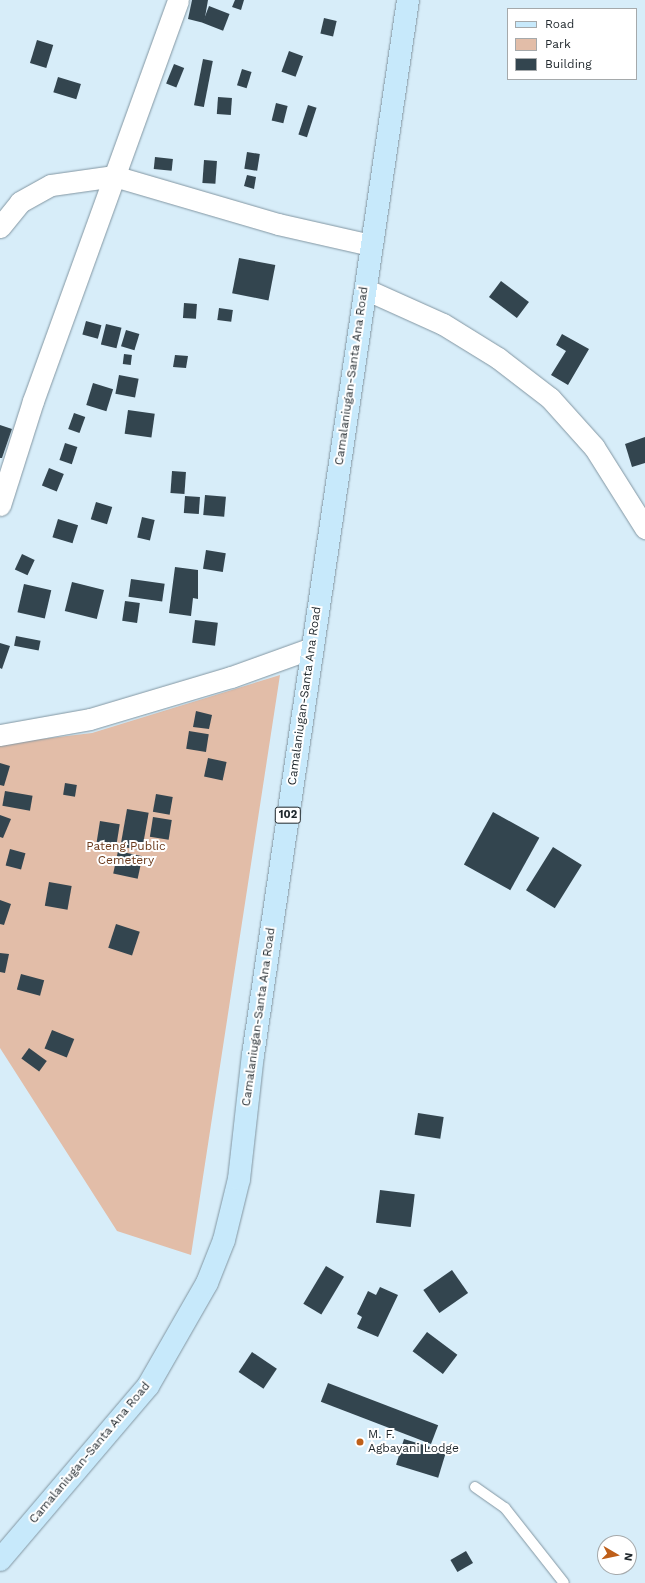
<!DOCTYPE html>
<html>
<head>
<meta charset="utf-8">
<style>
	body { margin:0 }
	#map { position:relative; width:645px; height:1583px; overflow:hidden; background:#d7edf9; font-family:"Work Sans",sans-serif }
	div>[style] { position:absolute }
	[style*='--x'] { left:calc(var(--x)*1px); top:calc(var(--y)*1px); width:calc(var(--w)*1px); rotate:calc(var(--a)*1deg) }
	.green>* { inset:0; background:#e2bda8 }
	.building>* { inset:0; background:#33454f; transform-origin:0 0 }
	.roads { filter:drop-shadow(0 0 1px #8296a2) drop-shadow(0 0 1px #8296a2) }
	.service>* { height:10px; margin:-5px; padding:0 5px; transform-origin:5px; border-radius:5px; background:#fff }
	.minor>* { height:21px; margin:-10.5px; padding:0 10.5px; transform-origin:10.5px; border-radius:10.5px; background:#fff }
	.primary>* { height:22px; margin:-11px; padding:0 11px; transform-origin:11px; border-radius:11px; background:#c7e9fb }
	.dots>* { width:11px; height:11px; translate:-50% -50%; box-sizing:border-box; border:2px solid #fff; border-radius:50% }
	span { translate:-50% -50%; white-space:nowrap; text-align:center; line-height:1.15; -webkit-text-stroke:4px #fff; paint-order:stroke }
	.shield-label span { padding:1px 3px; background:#fff; border:1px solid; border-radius:3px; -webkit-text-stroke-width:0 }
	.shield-label { font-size:11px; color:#1f272c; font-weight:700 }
	.street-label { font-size:12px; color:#1f272c }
	.park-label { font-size:12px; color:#6a391a }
	.poi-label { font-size:12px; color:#1f272c }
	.left { translate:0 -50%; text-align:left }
	.legend { position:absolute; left:507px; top:8px; width:130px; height:72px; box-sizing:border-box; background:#fff; border:1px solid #a5a9ab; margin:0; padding:5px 7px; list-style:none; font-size:12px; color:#1f272c }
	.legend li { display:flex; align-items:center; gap:8px; height:20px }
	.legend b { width:20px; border:1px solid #a5a9ab }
	.north { position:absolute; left:597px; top:1535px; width:40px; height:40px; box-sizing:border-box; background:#fff; border:1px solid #a5a9ab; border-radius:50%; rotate:99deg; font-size:11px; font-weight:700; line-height:16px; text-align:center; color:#1f272c }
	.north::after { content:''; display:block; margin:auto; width:14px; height:18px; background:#be5f19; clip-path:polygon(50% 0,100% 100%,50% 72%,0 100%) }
</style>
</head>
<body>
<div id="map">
	<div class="green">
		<div style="clip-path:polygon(280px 675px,191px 1255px,117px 1231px,0 1048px,0 744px,92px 733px)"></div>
	</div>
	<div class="building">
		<div style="clip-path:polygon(192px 0,208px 0,204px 23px,188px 19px)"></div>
		<div style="clip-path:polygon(235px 0,244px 0,241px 10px,232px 7px)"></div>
		<div style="left:209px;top:6px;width:22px;height:18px;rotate:21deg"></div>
		<div style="left:324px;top:18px;width:13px;height:16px;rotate:13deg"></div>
		<div style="left:37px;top:40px;width:17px;height:24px;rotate:17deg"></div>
		<div style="left:289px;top:51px;width:15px;height:22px;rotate:20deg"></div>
		<div style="left:203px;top:59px;width:10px;height:47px;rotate:11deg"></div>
		<div style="left:174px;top:64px;width:11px;height:21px;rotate:22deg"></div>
		<div style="left:242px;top:69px;width:10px;height:17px;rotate:17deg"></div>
		<div style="left:58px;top:77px;width:24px;height:16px;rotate:17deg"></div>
		<div style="left:218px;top:97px;width:14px;height:17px;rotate:4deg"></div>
		<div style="left:276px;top:103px;width:12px;height:18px;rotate:14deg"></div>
		<div style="left:308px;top:105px;width:9px;height:31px;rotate:18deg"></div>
		<div style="left:247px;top:152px;width:13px;height:17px;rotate:9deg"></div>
		<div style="left:155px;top:157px;width:18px;height:12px;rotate:6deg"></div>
		<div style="left:204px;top:160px;width:13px;height:23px;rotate:4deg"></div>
		<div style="clip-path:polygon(247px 175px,256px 177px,254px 189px,244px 186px)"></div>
		<div style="left:239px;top:258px;width:37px;height:36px;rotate:11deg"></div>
		<div style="left:501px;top:281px;width:35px;height:20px;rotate:37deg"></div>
		<div style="left:184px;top:303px;width:13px;height:15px;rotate:4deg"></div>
		<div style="left:219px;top:308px;width:14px;height:12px;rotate:8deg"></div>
		<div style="left:86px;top:321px;width:16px;height:14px;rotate:15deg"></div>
		<div style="left:106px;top:324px;width:16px;height:21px;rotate:14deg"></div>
		<div style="left:126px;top:330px;width:14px;height:17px;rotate:17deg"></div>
		<div style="clip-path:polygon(562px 334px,589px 349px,568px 385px,551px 375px,566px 351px,556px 345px)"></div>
		<div style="left:124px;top:354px;width:8px;height:10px;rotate:7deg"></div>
		<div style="clip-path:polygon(175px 355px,188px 356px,186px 368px,173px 367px)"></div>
		<div style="left:119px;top:375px;width:20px;height:19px;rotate:11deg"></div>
		<div style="left:93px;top:383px;width:21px;height:23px;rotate:17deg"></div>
		<div style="left:128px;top:410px;width:27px;height:24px;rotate:8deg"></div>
		<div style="left:74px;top:413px;width:12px;height:17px;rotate:20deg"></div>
		<div style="clip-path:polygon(0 425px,12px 429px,2px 458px,0 458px)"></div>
		<div style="clip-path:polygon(645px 437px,645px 463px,632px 467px,625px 444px)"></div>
		<div style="left:65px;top:443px;width:13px;height:18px;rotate:18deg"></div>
		<div style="left:49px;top:468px;width:16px;height:19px;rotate:22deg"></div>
		<div style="left:172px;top:471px;width:14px;height:22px;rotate:4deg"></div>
		<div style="left:205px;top:495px;width:21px;height:20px;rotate:5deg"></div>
		<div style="left:185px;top:496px;width:15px;height:17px;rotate:4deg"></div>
		<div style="left:96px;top:502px;width:17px;height:18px;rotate:17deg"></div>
		<div style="left:142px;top:517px;width:13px;height:21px;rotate:13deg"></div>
		<div style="left:58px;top:519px;width:21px;height:19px;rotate:17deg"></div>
		<div style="left:206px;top:550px;width:20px;height:19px;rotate:9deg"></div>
		<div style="left:22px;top:554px;width:14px;height:17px;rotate:25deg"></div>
		<div style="clip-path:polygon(175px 567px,198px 570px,198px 599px,193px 598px,191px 616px,169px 613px)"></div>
		<div style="left:131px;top:579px;width:34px;height:18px;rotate:8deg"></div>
		<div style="left:72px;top:582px;width:33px;height:30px;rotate:14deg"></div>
		<div style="left:24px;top:584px;width:28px;height:29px;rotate:13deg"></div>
		<div style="left:125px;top:601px;width:15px;height:20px;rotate:8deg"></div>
		<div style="left:195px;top:620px;width:23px;height:23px;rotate:7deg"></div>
		<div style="left:16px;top:636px;width:25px;height:10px;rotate:11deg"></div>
		<div style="clip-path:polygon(0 643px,10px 646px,2px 669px,0 668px)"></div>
		<div style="clip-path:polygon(196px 711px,212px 715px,209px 729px,193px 727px)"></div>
		<div style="left:189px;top:731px;width:20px;height:18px;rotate:9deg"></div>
		<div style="left:208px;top:758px;width:19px;height:19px;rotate:12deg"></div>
		<div style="clip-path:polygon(0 763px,10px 766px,4px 786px,0 785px)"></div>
		<div style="left:65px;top:783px;width:12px;height:12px;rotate:9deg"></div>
		<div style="left:5px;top:791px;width:28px;height:15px;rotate:10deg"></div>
		<div style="left:156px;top:794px;width:17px;height:18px;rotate:10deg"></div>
		<div style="left:127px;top:809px;width:22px;height:38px;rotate:10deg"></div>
		<div style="left:493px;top:812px;width:53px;height:60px;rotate:29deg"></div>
		<div style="clip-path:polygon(0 815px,11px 819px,3px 838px,0 837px)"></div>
		<div style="left:153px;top:817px;width:19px;height:20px;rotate:9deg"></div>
		<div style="left:100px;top:821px;width:20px;height:22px;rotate:9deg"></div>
		<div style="left:553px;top:847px;width:34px;height:51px;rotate:32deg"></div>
		<div style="left:10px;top:849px;width:16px;height:17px;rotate:15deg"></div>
		<div style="left:118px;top:851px;width:25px;height:23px;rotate:12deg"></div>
		<div style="left:49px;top:882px;width:23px;height:24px;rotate:10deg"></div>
		<div style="clip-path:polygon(0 900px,11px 904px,4px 925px,0 924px)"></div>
		<div style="left:116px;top:924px;width:25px;height:25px;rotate:18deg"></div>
		<div style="clip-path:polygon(0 953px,9px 954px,5px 973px,0 972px)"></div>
		<div style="left:21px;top:974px;width:24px;height:16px;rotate:15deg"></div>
		<div style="left:52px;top:1030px;width:24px;height:20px;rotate:22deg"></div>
		<div style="left:29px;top:1048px;width:22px;height:13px;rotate:36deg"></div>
		<div style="left:418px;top:1113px;width:26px;height:22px;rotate:9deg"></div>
		<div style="left:380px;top:1190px;width:35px;height:33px;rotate:7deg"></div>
		<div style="left:326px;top:1266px;width:21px;height:44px;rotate:31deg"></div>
		<div style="left:452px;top:1270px;width:28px;height:35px;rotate:55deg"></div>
		<div style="clip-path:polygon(380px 1287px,398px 1295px,378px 1337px,357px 1328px,362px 1317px,357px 1314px,368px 1291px,376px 1295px)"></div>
		<div style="left:427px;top:1332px;width:38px;height:24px;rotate:37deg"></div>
		<div style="left:252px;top:1352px;width:30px;height:24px;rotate:34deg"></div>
		<div style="left:328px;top:1383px;width:118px;height:20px;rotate:21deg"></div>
		<div style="left:404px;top:1439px;width:44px;height:27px;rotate:17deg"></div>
		<div style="left:466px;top:1551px;width:14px;height:18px;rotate:60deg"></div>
	</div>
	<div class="roads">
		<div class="service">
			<div style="--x:475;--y:1487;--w:37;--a:35"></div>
			<div style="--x:505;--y:1508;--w:95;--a:51.8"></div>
		</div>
		<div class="minor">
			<div style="--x:0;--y:227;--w:32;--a:-51"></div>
			<div style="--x:20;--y:202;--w:35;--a:-29"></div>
			<div style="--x:51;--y:185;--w:64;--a:-8.1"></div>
			<div style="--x:114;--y:176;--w:171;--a:16.3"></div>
			<div style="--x:278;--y:224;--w:95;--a:12.7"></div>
			<div style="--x:365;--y:289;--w:85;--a:24.2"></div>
			<div style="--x:443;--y:324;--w:65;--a:31.7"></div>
			<div style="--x:498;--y:358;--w:66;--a:37.6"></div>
			<div style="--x:550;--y:398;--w:66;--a:48.1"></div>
			<div style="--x:594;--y:447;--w:96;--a:57.8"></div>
			<div style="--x:0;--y:505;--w:109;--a:-72.4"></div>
			<div style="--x:33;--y:401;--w:426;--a:-70.1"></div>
			<div style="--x:0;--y:735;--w:91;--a:-10.1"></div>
			<div style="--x:90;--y:719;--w:147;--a:-16.6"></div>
			<div style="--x:231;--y:677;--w:86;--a:-19.7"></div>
		</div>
		<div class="primary">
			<div style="--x:0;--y:1560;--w:228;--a:-49.6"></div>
			<div style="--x:148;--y:1386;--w:119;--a:-60.2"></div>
			<div style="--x:207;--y:1283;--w:46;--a:-68.4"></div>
			<div style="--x:224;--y:1240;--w:63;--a:-76.2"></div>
			<div style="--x:239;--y:1179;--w:125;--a:-83.6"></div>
			<div style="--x:253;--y:1055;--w:1066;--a:-81.64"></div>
		</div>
	</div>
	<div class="dots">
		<div style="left:360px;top:1442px;background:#be5f19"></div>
	</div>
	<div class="shield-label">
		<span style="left:288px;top:815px">102</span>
	</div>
	<div class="street-label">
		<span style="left:352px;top:376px;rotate:-82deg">Camalaniugan-Santa Ana Road</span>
		<span style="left:305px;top:696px;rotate:-82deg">Camalaniugan-Santa Ana Road</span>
		<span style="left:259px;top:1017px;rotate:-82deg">Camalaniugan-Santa Ana Road</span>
		<span style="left:90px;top:1453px;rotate:-50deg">Camalaniugan-Santa Ana Road</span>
	</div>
	<div class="park-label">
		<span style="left:126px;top:854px">Pateng Public<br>Cemetery</span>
	</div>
	<div class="poi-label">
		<span class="left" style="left:368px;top:1442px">M. F.<br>Agbayani Lodge</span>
	</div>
	<ul class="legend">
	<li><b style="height:5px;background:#c7e9fb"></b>Road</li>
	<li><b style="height:11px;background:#e2bda8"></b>Park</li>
	<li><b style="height:11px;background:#33454f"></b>Building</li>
	</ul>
	<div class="north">N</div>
</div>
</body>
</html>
